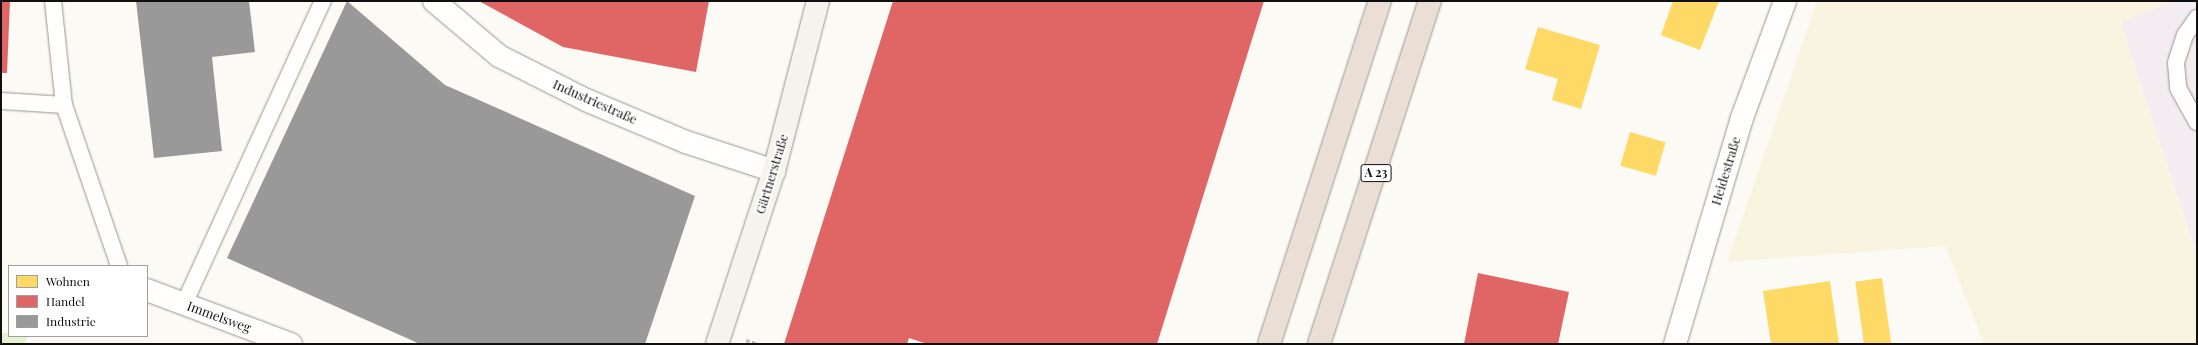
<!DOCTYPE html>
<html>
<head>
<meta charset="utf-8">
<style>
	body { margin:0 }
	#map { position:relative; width:2198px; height:345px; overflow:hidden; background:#fcfaf4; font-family:"Playfair Display",serif }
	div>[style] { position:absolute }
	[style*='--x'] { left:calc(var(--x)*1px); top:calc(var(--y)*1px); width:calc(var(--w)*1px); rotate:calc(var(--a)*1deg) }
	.industrial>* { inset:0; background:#f3edf1 }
	.farmland>* { inset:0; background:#f9f4e0 }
	.green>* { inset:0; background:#e7f2d3 }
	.homes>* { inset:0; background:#ffd966; transform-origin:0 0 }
	.shops>* { inset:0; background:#e06666 }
	.industry>* { inset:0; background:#999 }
	.path>* { height:2.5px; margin-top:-1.25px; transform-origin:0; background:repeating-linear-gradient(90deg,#b9b9b8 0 4px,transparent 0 6px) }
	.roads { filter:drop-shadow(0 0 1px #969592) drop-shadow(0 0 1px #969592) }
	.lane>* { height:16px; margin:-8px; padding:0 8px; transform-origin:8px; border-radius:8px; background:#fffefd }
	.street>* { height:22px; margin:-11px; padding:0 11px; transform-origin:11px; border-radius:11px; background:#fffefd }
	.secondary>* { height:22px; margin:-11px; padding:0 11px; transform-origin:11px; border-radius:11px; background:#f5f3eb }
	.highway>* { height:22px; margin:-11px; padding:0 11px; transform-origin:11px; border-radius:11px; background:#ebdfd5 }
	span { translate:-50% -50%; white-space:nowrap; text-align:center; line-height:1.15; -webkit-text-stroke:4px #fff; paint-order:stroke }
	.shield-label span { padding:1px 3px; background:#fff; border:1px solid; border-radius:3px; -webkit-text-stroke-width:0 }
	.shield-label { font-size:12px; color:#0f0f0f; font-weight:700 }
	.street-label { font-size:13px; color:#0f0f0f }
	.frame { position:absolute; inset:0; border:2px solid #0f0f0f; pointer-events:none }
	.legend { position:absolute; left:8px; top:265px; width:140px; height:72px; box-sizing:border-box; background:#fff; border:1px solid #9f9f9f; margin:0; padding:5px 7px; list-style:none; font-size:12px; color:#0f0f0f }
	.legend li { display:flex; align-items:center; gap:8px; height:20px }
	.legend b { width:20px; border:1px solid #9f9f9f }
</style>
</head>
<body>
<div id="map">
	<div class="industrial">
		<div style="clip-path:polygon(2174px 1px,2197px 1px,2197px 256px,2120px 21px)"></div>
	</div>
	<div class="farmland">
		<div style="clip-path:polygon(1817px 1px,2174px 1px,2120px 22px,2197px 256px,2197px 344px,1984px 344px,1945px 246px,1727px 262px)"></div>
	</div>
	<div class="green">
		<div style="clip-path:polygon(1px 333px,9px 333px,9px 336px,28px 336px,24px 344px,1px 344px)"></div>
	</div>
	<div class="homes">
		<div style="clip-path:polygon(1673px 1px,1719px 1px,1700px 50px,1661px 35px)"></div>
		<div style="clip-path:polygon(1538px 27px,1600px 45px,1581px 109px,1552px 100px,1558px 79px,1525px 69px)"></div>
		<div style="left:1630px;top:132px;width:37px;height:35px;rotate:16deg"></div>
		<div style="left:1882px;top:278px;width:67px;height:27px;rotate:82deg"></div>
		<div style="clip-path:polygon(1830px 281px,1839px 344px,1771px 344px,1763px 291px)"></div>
	</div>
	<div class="shops">
		<div style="clip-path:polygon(1px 1px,10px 1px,7px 73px,1px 73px)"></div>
		<div style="clip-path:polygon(479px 1px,709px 1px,696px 72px,563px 47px)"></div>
		<div style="clip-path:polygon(893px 1px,1264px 1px,1157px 344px,927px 344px,909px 338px,907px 344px,784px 344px)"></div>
		<div style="clip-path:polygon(1478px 273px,1569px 292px,1558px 344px,1464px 344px)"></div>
	</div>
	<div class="industry">
		<div style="clip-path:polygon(136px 1px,249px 1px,255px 52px,212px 57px,222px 151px,154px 158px)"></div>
		<div style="clip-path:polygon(347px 1px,445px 85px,695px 196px,645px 344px,420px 344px,227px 258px)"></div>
	</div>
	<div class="path">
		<div style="--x:746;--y:340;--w:13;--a:18"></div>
	</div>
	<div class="roads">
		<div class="lane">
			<div style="--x:53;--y:1;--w:105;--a:84"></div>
			<div style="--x:64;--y:105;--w:170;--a:71.1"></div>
			<div style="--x:2197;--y:18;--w:21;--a:125"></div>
			<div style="--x:2185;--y:35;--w:29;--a:108"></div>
			<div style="--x:2176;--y:63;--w:25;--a:85"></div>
			<div style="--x:2178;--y:88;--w:39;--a:61"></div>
			<div style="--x:1;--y:101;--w:63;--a:3.6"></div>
			<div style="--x:184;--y:304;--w:333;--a:-65.4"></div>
		</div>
		<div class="street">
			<div style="--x:434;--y:1;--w:85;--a:40.2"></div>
			<div style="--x:499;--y:56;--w:97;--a:26.8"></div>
			<div style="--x:586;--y:100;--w:108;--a:22.8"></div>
			<div style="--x:686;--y:142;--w:93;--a:18.2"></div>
			<div style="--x:147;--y:290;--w:154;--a:20.6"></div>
			<div style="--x:1675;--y:344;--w:236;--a:-73.5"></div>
			<div style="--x:1742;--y:118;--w:125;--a:-69.8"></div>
		</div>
		<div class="secondary">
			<div style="--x:717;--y:344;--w:182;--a:-71.8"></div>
			<div style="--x:774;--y:171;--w:176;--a:-75.5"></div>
		</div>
		<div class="highway">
			<div style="--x:1269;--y:344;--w:361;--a:-72.1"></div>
			<div style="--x:1319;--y:344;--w:361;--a:-72.1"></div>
		</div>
	</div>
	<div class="shield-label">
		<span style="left:1376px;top:173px">A 23</span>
	</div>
	<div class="street-label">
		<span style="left:595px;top:102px;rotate:24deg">Industriestraße</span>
		<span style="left:1726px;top:171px;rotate:-73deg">Heidestraße</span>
		<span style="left:772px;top:174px;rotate:-73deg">Gärtnerstraße</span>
		<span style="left:219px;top:317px;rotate:20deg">Immelsweg</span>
	</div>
	<div class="frame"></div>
	<ul class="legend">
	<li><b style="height:11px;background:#ffd966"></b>Wohnen</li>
	<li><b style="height:11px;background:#e06666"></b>Handel</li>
	<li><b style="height:11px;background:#999"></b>Industrie</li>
	</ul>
</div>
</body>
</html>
